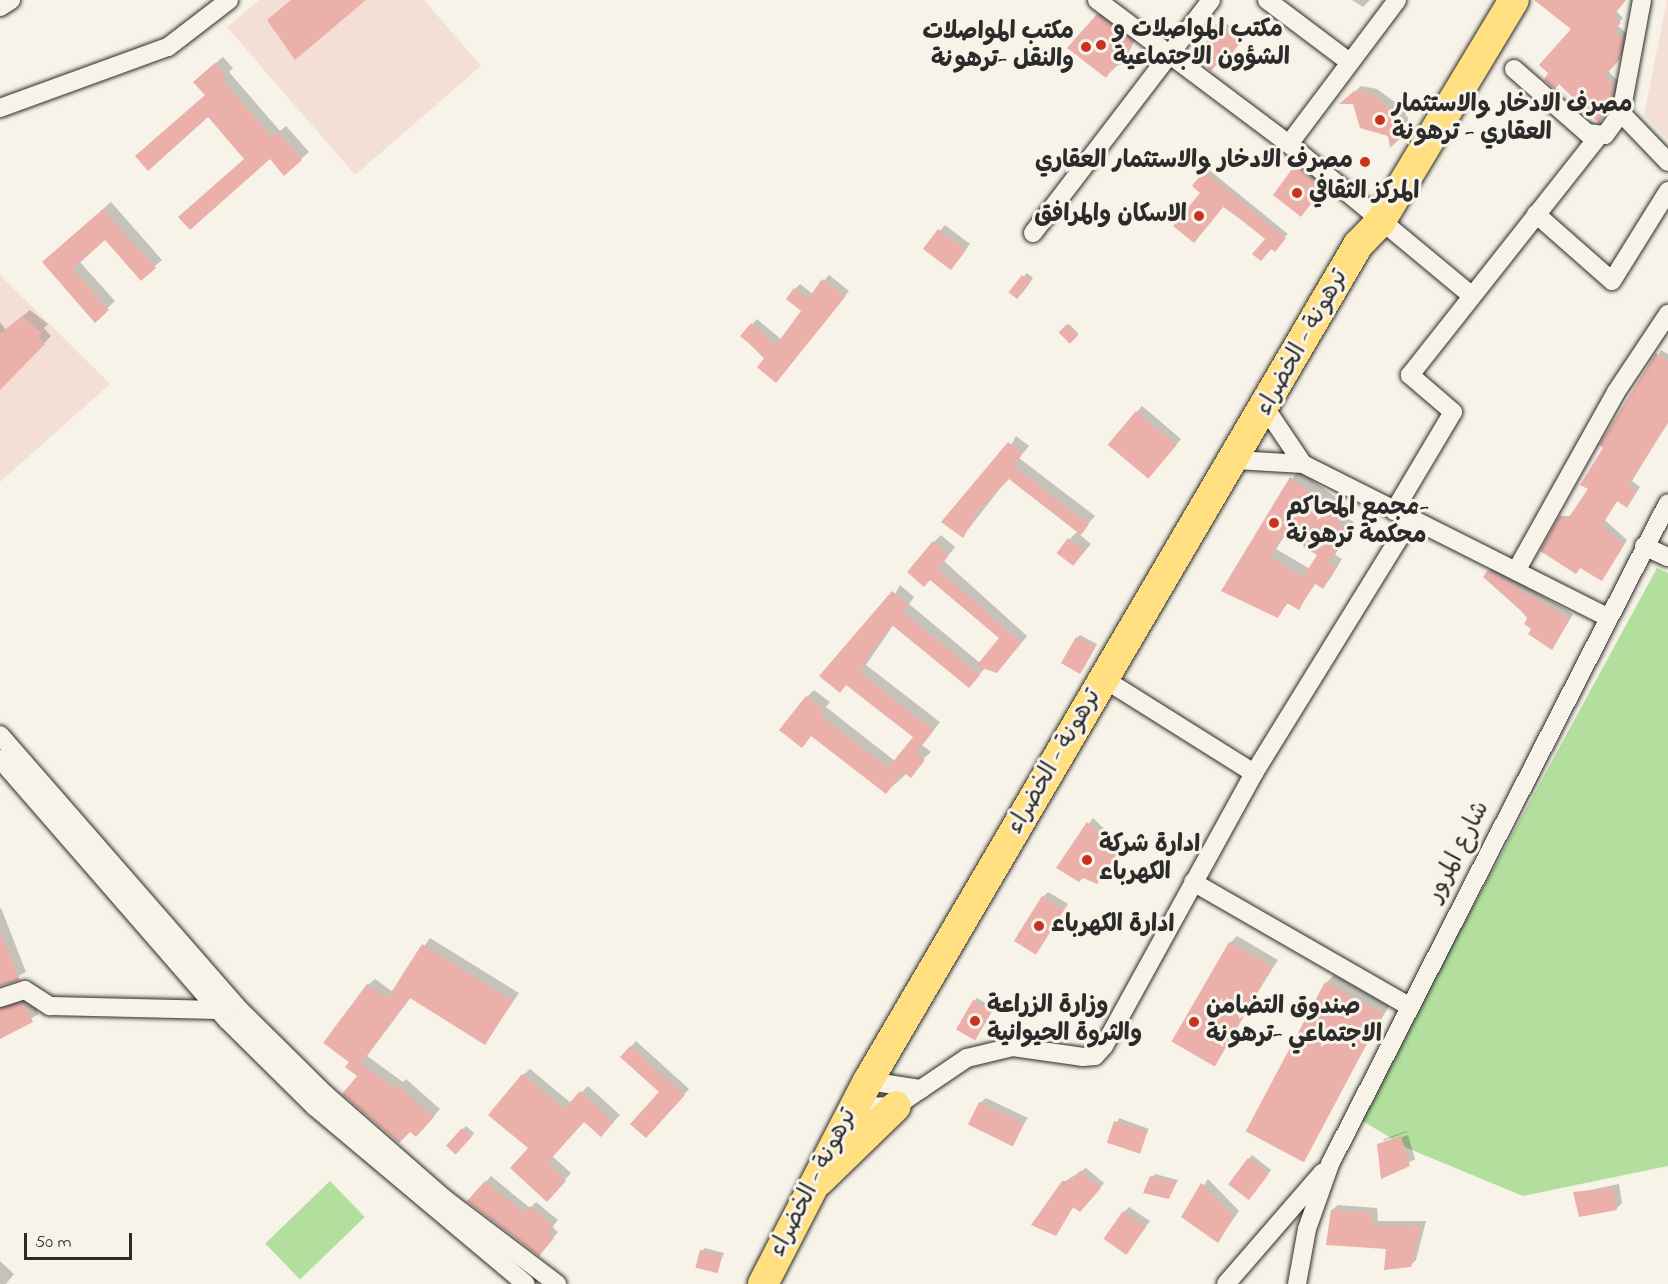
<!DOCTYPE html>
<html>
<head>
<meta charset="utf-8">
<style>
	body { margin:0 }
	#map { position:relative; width:1668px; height:1284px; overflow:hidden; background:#f7f3e8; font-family:"Indie Flower","Playpen Sans Arabic",sans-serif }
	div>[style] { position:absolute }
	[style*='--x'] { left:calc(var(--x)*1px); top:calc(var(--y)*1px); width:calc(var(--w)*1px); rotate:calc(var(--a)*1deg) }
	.built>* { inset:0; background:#f3dfd5 }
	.green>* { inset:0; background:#b2df9d; transform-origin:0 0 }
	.shadow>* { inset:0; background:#0003; transform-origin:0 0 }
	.building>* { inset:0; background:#ebb0a9; transform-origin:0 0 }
	.roads { filter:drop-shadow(0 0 2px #2b2b2b) drop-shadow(0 0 2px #2b2b2b) }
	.minor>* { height:18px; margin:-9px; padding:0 9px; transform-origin:9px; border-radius:9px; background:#f7f3e8 }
	.trunk>* { height:30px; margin:-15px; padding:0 15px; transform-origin:15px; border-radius:15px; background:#ffdf80 }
	.dots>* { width:16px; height:16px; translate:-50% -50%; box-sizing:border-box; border:3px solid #f7f3e8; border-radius:50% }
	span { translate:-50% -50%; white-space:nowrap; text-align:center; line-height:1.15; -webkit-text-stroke:6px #f7f3e8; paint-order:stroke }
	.poi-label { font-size:24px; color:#2b2b2b; font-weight:700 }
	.left { translate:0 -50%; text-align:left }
	.right { translate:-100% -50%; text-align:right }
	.street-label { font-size:24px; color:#2b2b2b }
	.scale { position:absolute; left:24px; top:1233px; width:108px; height:27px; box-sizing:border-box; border:3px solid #2b2b2b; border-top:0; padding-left:8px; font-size:18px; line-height:21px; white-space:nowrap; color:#2b2b2b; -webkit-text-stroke:4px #f7f3e8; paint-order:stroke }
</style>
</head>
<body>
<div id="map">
	<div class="built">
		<div style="clip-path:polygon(259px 0,424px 0,481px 66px,355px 175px,227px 27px)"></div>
		<div style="clip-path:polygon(1667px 0,1668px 0,1668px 140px,1644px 115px)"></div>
		<div style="clip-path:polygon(0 275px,110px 384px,0 482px)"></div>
	</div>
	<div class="green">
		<div style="clip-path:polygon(1657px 568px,1668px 573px,1668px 1166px,1523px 1196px,1407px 1148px,1358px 1118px)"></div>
		<div style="left:330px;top:1181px;width:50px;height:90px;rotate:46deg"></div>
	</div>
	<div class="shadow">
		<div style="clip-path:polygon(1352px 0,1370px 0,1363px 7px)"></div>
		<div style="clip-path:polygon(1544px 0,1623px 0,1616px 11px,1623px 18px,1617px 25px,1627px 34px,1623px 54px,1608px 71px,1618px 81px,1614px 103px,1602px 117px,1573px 29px)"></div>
		<div style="clip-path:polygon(1103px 10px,1137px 36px,1126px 58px,1106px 76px,1098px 15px)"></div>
		<div style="clip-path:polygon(1222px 20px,1244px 37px,1225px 61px,1217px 25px)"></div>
		<div style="clip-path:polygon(223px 57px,233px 68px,229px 72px,280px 131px,286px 126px,309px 152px,284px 174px,270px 157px,246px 158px,206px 95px,202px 75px)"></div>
		<div style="clip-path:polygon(1361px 86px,1377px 89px,1407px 111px,1409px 128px,1389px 134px,1355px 102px,1343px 103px)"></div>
		<div style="clip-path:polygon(1301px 161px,1325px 184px,1306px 210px,1296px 166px)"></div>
		<div style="clip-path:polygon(1208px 169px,1288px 234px,1261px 259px,1267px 238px,1202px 192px)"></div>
		<div style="clip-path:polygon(111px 202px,162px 260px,154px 267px,105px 238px,79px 261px,115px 301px,95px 320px,51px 255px)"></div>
		<div style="clip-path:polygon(945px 225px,970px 244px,956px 263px,925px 249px)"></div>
		<div style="clip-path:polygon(1027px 273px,1033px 278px,1021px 295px,1024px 276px)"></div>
		<div style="clip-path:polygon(829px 275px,849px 291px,781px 376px,742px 336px,757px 319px,782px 340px,803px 310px,795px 289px,800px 284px,813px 294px)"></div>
		<div style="clip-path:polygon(30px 310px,48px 324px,44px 328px,51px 336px,0 388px,0 322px,6px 330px)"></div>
		<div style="left:1069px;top:324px;width:13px;height:12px;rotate:45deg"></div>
		<div style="clip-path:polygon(1661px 350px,1668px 354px,1668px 421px,1632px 481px,1640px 487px,1631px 501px,1618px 500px,1605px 520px,1627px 540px,1602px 580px,1581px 567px,1576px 572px,1561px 516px,1572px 516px,1590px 489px)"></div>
		<div style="clip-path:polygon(1142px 406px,1181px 439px,1154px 471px,1110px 445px)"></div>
		<div style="clip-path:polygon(1016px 436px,1029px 446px,1019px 458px,1095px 516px,1079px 534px,1091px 544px,1074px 564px,1070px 539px,1078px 531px,1009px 477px,963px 536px)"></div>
		<div style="clip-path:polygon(evenodd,1298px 470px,1351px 508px,1345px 517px,1354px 522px,1335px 555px,1342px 559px,1330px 579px,1323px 587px,1316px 583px,1299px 608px,1289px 602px,1277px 616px,1223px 590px,1298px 470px,1286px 534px,1319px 555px,1310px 569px,1276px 549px,1286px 534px)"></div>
		<div style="clip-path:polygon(941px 535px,955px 547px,944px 561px,1027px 636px,1004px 664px,986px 667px,969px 686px,894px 624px,866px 665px,940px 722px,922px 745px,931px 752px,886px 792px,812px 734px,802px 746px,807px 697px,814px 690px,830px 702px,826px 707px,895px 761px,915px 737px,847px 684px,900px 585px,914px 597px,909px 604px,980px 663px,1001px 637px,930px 579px,934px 542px)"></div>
		<div style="clip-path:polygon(1493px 567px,1573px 614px,1552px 649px,1489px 571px)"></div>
		<div style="clip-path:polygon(1080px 635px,1097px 644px,1083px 669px,1077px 638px)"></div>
		<div style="clip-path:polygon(1093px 818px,1122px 846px,1097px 883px,1058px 868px)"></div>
		<div style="clip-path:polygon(1048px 892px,1068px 904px,1035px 954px,1043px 897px)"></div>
		<div style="clip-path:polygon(1px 908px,26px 972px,0 986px,0 908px)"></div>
		<div style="clip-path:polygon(1237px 936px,1278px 960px,1212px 1064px,1230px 943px)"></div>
		<div style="clip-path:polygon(430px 938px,519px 993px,485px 1043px,411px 997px,367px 1056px,403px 1082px,406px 1079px,440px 1109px,423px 1129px,359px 1076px,351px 1062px,368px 985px,375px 979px,393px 992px)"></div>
		<div style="clip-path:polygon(1334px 975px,1389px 1006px,1298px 1162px,1326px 983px)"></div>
		<div style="clip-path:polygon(30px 996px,39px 1014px,0 1037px,0 998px)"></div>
		<div style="clip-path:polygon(977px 998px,994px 1008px,976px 1038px,974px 1001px)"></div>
		<div style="clip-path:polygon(636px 1041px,689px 1089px,651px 1131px,661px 1092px,622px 1057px)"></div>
		<div style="clip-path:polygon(530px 1069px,571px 1103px,588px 1086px,620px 1115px,601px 1135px,584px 1120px,552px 1156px,571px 1173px,553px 1193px,530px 1148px,523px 1075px)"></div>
		<div style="clip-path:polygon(986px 1098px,1028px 1118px,1010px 1144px,980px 1103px)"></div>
		<div style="clip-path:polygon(1119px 1118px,1149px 1129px,1138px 1152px,1108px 1142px)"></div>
		<div style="left:466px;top:1126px;width:11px;height:27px;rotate:41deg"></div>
		<div style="clip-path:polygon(1407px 1131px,1407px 1132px,1383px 1141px,1384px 1139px)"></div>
		<div style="clip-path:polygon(1408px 1135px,1415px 1159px,1383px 1177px,1379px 1145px)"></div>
		<div style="clip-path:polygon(1252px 1155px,1271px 1170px,1252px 1196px,1249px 1159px)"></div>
		<div style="clip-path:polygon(1086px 1168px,1104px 1183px,1084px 1206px,1074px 1206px,1056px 1234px,1064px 1182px)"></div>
		<div style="clip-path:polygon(1155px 1174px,1178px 1180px,1169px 1197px,1152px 1177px)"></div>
		<div style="clip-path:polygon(491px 1176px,530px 1208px,536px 1202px,558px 1220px,552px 1227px,558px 1232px,544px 1249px,469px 1201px)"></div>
		<div style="clip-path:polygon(1208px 1179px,1239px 1211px,1218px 1241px,1183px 1216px)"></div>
		<div style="clip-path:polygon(1619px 1184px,1622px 1203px,1616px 1209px,1575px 1193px)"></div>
		<div style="clip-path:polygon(1338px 1205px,1377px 1208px,1378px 1221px,1426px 1221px,1416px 1260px,1410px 1266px,1332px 1210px)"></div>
		<div style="clip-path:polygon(1129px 1207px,1150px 1221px,1126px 1253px,1124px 1212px)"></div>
		<div style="clip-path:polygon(705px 1248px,724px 1253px,716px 1272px,702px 1251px)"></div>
		<div style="clip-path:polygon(0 1261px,14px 1274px,6px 1284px,0 1284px)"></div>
	</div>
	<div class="building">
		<div style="clip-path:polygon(291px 0,366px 0,295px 60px,267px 20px)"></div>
		<div style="clip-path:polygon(1534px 0,1626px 0,1613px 16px,1621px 23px,1614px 30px,1623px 39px,1620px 59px,1605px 76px,1615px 85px,1610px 108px,1599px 123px,1559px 84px,1555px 89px,1544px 80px,1548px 73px,1539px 65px,1571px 29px)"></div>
		<div style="clip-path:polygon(1097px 14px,1133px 41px,1121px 65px,1116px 64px,1106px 78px,1067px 48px)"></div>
		<div style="clip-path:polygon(1216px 24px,1240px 43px,1220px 69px,1216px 65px,1211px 71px,1198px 58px)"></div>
		<div style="clip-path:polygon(215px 63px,227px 77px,222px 80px,272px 137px,278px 132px,302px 160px,284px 176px,270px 159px,190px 230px,178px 217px,244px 159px,208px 117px,148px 171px,135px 156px,205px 95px,193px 82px)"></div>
		<div style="clip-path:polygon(1354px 91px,1371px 93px,1402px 117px,1404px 135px,1390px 148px,1388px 136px,1360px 128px,1353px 104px,1339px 104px)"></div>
		<div style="clip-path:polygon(1295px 165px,1321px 190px,1301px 217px,1273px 195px)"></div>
		<div style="clip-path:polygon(1204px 171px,1286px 238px,1275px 252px,1271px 249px,1261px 261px,1252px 254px,1265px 239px,1224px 206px,1194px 243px,1173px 226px,1200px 193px,1192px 186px)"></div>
		<div style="clip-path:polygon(103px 209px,156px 268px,141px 281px,105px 240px,73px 269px,109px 310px,95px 323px,42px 262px)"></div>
		<div style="left:938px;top:229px;width:35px;height:25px;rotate:37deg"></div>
		<div style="left:1022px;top:275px;width:11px;height:22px;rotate:38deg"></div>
		<div style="clip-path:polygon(822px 279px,845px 297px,776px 383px,757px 367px,765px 357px,740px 336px,751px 323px,776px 345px,801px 311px,786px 299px,794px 288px,808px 299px)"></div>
		<div style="clip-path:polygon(22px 316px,42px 333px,38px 336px,45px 344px,0 390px,0 334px)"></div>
		<div style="left:1067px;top:324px;width:16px;height:12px;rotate:45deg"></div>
		<div style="clip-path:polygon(1656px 353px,1668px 361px,1668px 423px,1628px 486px,1637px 491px,1627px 508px,1617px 501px,1602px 525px,1624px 545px,1602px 581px,1580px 568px,1576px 574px,1540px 551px,1560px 515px,1567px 520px,1588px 489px,1580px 485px,1603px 448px,1599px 445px)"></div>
		<div style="left:1136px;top:411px;width:53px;height:44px;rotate:40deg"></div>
		<div style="clip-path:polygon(1008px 442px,1023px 453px,1013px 466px,1089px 524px,1081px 535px,1009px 479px,979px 510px,963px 538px,941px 522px)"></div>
		<div style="clip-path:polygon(evenodd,1290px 477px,1344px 516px,1339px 525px,1348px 530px,1328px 563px,1336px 567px,1323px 589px,1314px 583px,1299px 610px,1287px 603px,1278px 618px,1221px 591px,1290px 477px,1284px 535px,1317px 555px,1303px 577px,1270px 557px,1284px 535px)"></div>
		<div style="left:1068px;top:538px;width:21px;height:19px;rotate:37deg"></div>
		<div style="clip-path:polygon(933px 541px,949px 555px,938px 569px,1021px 643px,997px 673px,976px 666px,999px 638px,930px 580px,924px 587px,907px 572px)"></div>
		<div style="clip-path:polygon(1488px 570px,1570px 619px,1552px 650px,1528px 634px,1531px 629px,1524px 624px,1528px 617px,1483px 577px)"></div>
		<div style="clip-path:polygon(892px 591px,908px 605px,903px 612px,980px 675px,969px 688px,892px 625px,870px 653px,860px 673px,934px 730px,916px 753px,925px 760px,911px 778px,903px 772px,886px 794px,811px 736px,802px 748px,779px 730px,806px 696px,824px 710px,820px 715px,888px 768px,913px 737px,846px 685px,840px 693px,819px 676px)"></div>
		<div style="left:1076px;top:637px;width:22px;height:30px;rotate:30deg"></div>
		<div style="clip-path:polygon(1087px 822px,1118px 852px,1097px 884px,1083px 878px,1079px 882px,1056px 868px)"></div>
		<div style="left:1042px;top:896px;width:26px;height:53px;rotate:32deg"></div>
		<div style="clip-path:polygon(0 931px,20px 980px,0 986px)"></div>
		<div style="left:1229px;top:942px;width:50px;height:115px;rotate:30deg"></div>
		<div style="clip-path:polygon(422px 944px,513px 1001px,485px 1045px,410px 998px,361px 1063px,395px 1088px,398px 1085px,434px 1117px,416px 1137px,410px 1132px,399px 1143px,342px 1094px,357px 1076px,345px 1067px,349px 1062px,323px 1043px,367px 984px,387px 999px)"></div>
		<div style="left:1325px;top:982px;width:66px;height:169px;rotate:28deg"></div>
		<div style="left:973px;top:1000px;width:22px;height:34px;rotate:30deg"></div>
		<div style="clip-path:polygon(23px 1002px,33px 1022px,0 1039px,0 1009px)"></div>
		<div style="clip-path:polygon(630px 1046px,685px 1095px,646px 1138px,630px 1124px,659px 1092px,620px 1057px)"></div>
		<div style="clip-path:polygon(522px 1074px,564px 1109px,580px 1091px,614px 1122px,601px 1137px,584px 1122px,547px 1163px,566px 1181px,547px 1202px,510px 1168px,528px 1148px,488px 1115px)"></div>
		<div style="left:979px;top:1102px;width:50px;height:25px;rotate:26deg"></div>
		<div style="left:1114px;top:1121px;width:35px;height:23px;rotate:18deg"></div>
		<div style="left:462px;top:1128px;width:13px;height:24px;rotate:42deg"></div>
		<div style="clip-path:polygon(1401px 1136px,1410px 1166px,1381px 1179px,1377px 1144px)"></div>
		<div style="left:1248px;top:1158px;width:26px;height:33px;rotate:37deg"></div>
		<div style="clip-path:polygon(1080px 1171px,1101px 1188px,1080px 1212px,1073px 1207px,1056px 1236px,1031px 1225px,1062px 1181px,1072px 1181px)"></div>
		<div style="clip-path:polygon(1150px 1176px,1176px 1183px,1169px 1199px,1143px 1193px)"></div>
		<div style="clip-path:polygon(485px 1181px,524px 1213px,530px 1206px,554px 1226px,548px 1233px,554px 1238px,539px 1256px,467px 1201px)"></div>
		<div style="clip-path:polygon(1201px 1183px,1234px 1217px,1218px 1243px,1181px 1217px)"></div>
		<div style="clip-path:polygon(1614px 1188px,1617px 1210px,1579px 1217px,1573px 1192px)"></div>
		<div style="clip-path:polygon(1331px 1210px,1372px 1213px,1373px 1225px,1421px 1226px,1411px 1267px,1384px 1270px,1386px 1249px,1326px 1245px)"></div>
		<div style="left:1123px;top:1211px;width:28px;height:34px;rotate:35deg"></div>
		<div style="left:700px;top:1250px;width:23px;height:18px;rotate:15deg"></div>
	</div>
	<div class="roads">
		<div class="minor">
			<div style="--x:1097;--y:0;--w:240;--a:36.9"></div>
			<div style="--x:1289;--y:144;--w:236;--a:39.7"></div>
			<div style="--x:1267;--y:0;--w:101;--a:37"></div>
			<div style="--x:1642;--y:0;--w:115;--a:100.5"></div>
			<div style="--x:1621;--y:113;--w:68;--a:46.2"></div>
			<div style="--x:0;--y:7;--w:13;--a:-32"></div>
			<div style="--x:1514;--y:69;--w:97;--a:41.2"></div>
			<div style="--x:1587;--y:133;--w:18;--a:6"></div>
			<div style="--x:1605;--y:135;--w:27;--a:-54"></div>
			<div style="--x:0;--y:108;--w:179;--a:-20"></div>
			<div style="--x:168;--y:47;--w:77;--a:-37.6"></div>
			<div style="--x:1289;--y:144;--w:180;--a:-53.1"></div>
			<div style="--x:1536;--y:214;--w:101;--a:41.4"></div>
			<div style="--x:1612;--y:281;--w:106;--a:-58.1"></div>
			<div style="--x:1033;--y:233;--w:293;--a:-52.6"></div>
			<div style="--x:1266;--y:409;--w:66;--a:56.1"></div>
			<div style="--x:1236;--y:460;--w:67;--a:3.4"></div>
			<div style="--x:1303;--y:464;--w:340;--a:26.7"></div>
			<div style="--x:1394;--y:511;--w:115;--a:-59.2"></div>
			<div style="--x:1453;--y:412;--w:57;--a:-139.3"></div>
			<div style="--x:1410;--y:375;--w:303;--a:-51.7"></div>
			<div style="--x:1644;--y:546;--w:26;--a:25"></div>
			<div style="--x:1516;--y:571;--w:205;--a:-60.8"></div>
			<div style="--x:1616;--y:392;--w:94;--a:-56.3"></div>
			<div style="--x:1104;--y:679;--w:177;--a:32.1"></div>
			<div style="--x:0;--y:735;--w:364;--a:48.9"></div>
			<div style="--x:239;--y:1009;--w:122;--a:44.7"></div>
			<div style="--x:326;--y:1095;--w:158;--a:41.2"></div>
			<div style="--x:445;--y:1199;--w:141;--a:37.2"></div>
			<div style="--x:0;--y:759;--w:347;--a:49"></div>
			<div style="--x:228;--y:1021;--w:122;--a:44.7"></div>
			<div style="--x:315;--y:1107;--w:275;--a:40"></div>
			<div style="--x:1193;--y:882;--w:247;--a:29.9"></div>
			<div style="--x:0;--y:998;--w:26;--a:-18"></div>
			<div style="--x:25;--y:990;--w:30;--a:33"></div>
			<div style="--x:50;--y:1006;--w:169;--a:1.4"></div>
			<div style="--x:868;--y:1081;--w:54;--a:8.6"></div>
			<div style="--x:854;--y:1107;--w:42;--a:-1.4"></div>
			<div style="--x:896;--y:1106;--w:86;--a:-34.1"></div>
			<div style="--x:967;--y:1058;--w:47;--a:-13.4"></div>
			<div style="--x:1013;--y:1047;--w:71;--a:8.1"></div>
			<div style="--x:1083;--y:1057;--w:12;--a:-5"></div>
			<div style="--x:1095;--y:1056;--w:13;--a:-48"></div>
			<div style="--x:1104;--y:1046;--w:311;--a:-61.2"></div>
			<div style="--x:1254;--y:773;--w:299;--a:-58.3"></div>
			<div style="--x:1226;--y:1284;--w:148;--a:-49.1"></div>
			<div style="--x:1297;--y:1284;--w:56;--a:-79.7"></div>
			<div style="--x:1307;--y:1229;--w:69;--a:-70.5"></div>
			<div style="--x:1330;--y:1164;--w:742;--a:-62.92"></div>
		</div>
		<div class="trunk">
			<div style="--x:819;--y:1181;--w:107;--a:-44.2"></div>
			<div style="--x:763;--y:1284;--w:229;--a:-62.7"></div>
			<div style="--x:868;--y:1081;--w:969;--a:-59.62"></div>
			<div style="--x:1358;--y:245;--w:32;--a:-46"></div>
			<div style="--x:1380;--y:222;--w:259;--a:-58.9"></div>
		</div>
	</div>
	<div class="dots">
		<div style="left:1101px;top:45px;background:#c8321e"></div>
		<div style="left:1086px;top:47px;background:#c8321e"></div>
		<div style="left:1380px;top:120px;background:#c8321e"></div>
		<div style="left:1365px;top:162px;background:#c8321e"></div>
		<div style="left:1297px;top:193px;background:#c8321e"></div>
		<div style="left:1199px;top:216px;background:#c8321e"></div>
		<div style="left:1274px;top:523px;background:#c8321e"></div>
		<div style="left:1087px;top:860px;background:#c8321e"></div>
		<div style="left:1039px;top:926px;background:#c8321e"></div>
		<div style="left:975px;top:1021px;background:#c8321e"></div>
		<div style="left:1194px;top:1022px;background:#c8321e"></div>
	</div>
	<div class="poi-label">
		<span class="left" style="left:1113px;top:45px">مكتب المواصلات و<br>الشؤون الاجتماعية</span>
		<span class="right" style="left:1074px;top:47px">مكتب المواصلات<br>والنقل -ترهونة</span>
		<span class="left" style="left:1392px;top:120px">مصرف الادخار والاستثمار<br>العقاري - ترهونة</span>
		<span class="right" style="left:1353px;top:162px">مصرف الادخار والاستثمار العقاري</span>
		<span class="left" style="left:1309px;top:193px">المركز الثقافي</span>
		<span class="right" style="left:1187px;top:216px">الاسكان والمرافق</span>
		<span class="left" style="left:1286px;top:523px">مجمع المحاكم-<br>محكمة ترهونة</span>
		<span class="left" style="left:1099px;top:860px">ادارة شركة<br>الكهرباء</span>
		<span class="left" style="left:1051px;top:926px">ادارة الكهرباء</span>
		<span class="left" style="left:987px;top:1021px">وزارة الزراعة<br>والثروة الحيوانية</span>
		<span class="left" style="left:1206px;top:1022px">صندوق التضامن<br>الاجتماعي -ترهونة</span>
	</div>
	<div class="street-label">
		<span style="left:1303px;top:343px;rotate:-61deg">ترهونة - الخضراء</span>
		<span style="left:1055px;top:762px;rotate:-60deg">ترهونة - الخضراء</span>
		<span style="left:1459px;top:852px;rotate:-63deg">شارع المرور</span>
		<span style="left:814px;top:1183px;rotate:-63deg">ترهونة - الخضراء</span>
	</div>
	<div class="scale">50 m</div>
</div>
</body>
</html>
